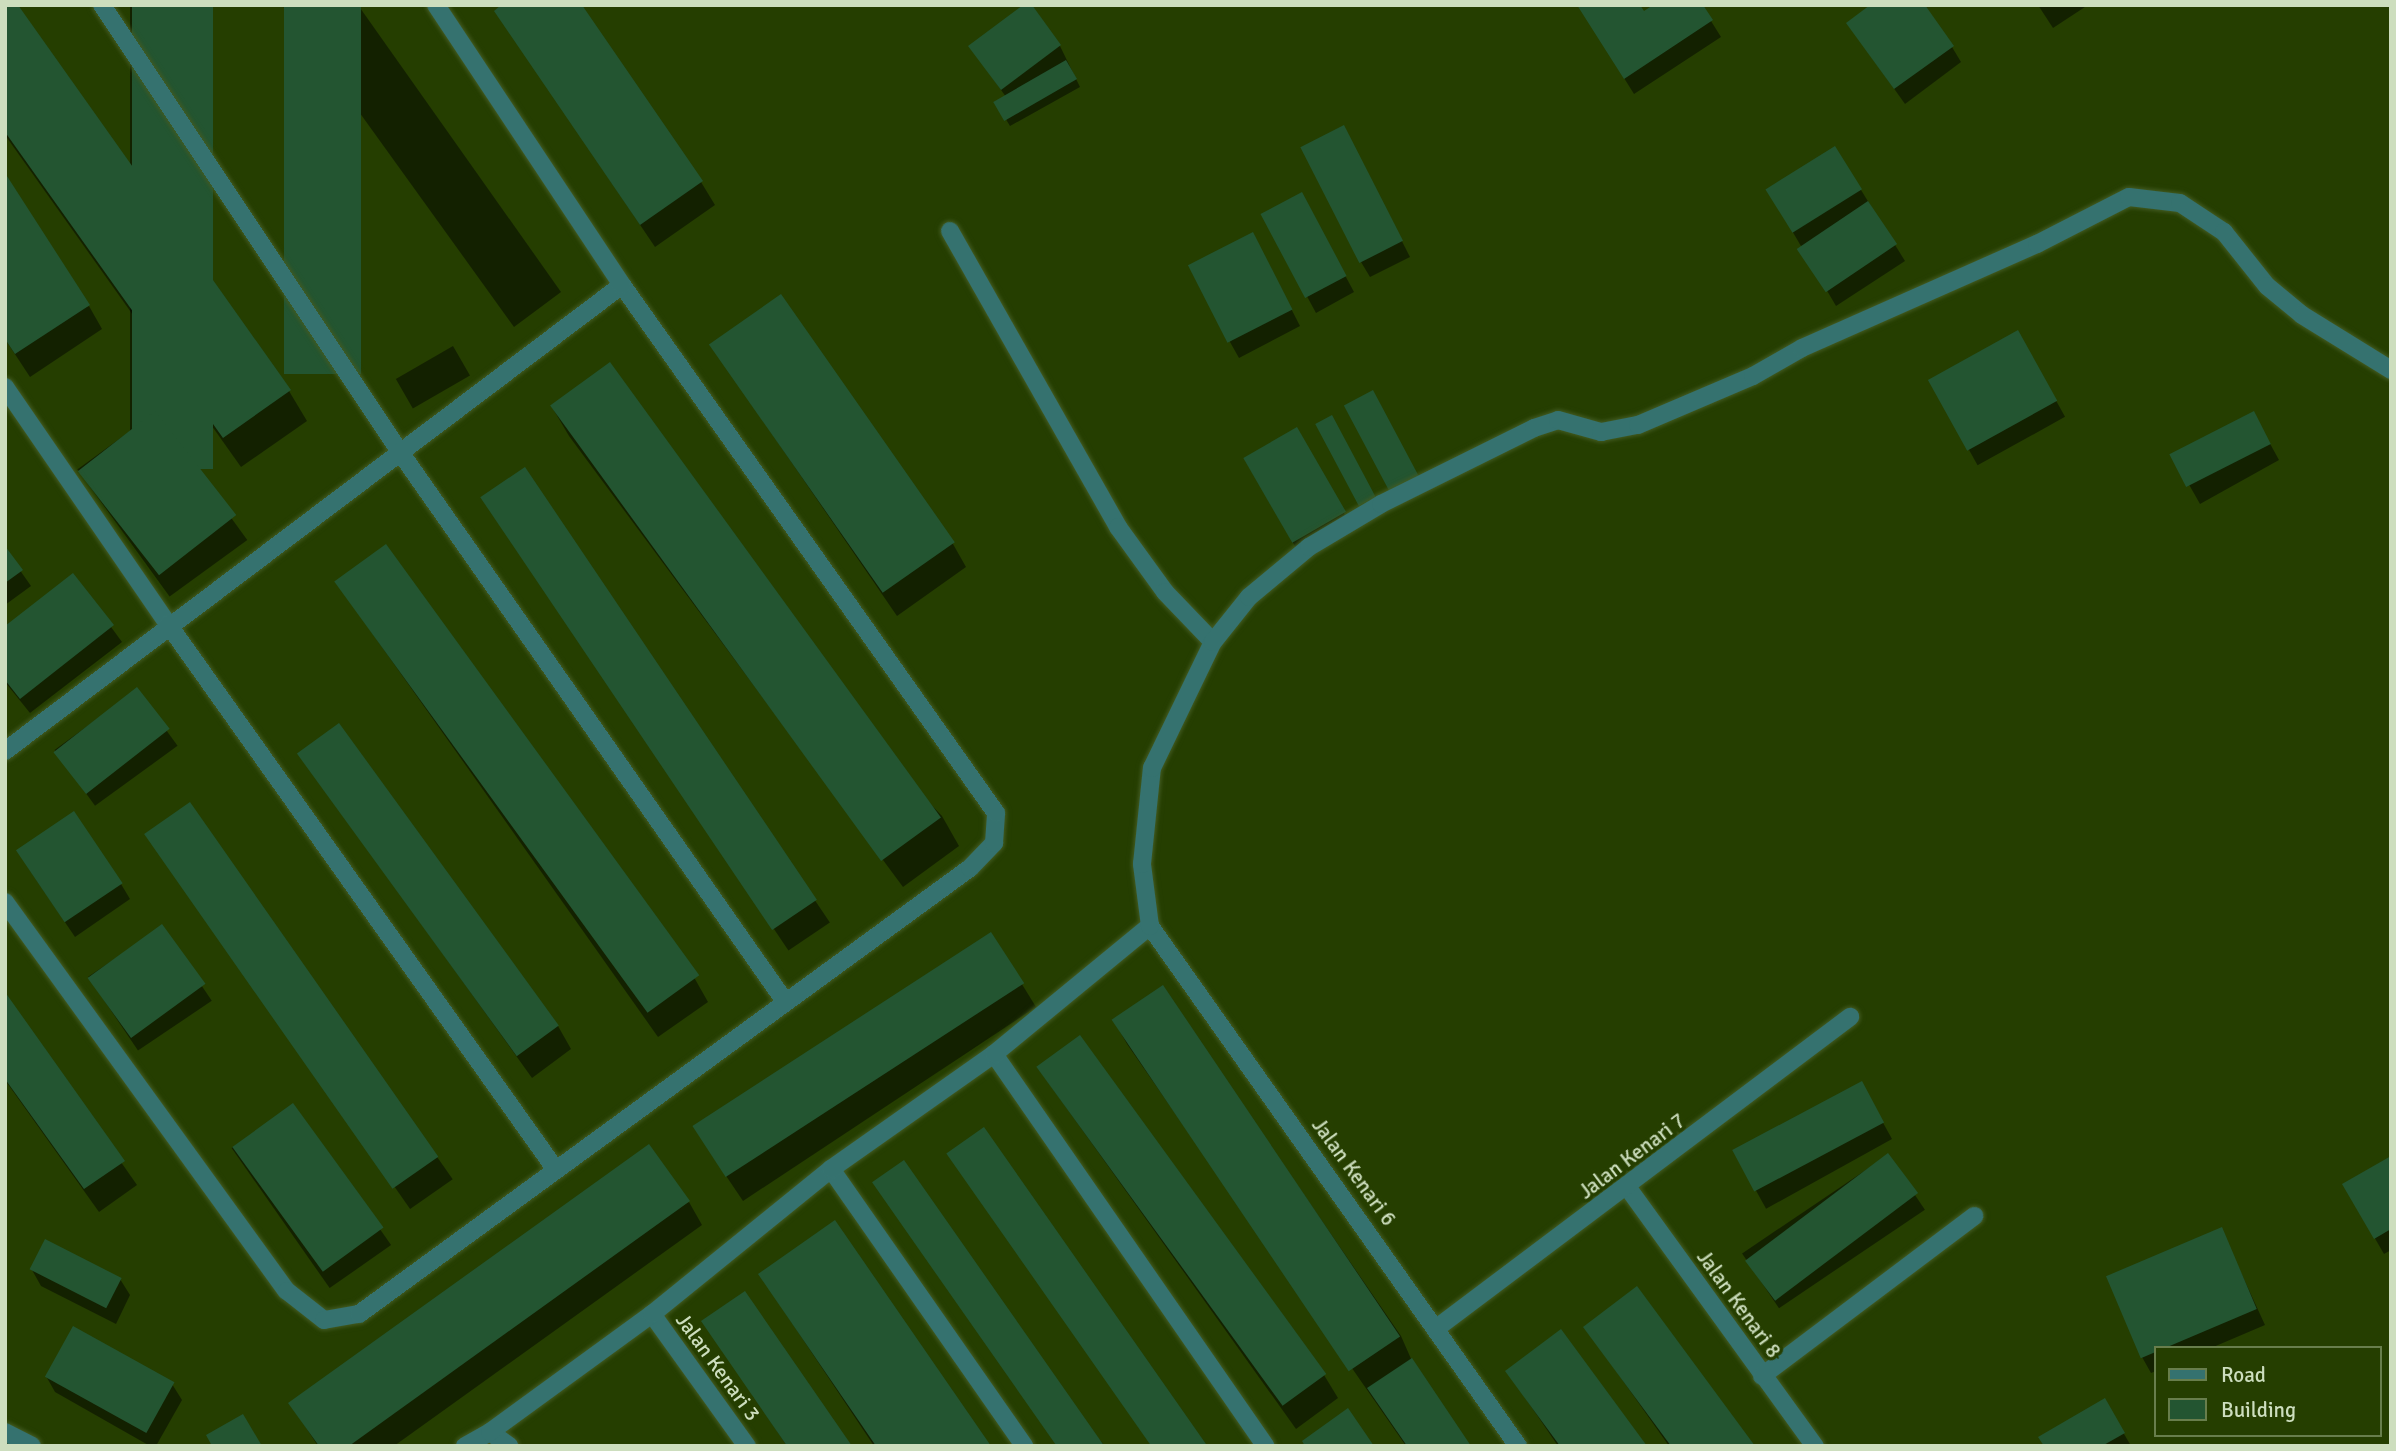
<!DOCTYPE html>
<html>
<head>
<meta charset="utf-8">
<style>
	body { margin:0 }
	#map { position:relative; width:2396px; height:1451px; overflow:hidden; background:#253e00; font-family:Signika,sans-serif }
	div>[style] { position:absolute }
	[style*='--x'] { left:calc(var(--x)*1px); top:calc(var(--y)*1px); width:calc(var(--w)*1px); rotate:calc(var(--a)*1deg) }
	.shadow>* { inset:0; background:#0007; transform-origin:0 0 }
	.building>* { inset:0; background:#235531; transform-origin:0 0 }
	.roads { filter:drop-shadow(0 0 2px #435b22) drop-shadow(0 0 2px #435b22) }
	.minor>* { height:18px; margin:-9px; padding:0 9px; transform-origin:9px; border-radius:9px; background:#35726f }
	span { translate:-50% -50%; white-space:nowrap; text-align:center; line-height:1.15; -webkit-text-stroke:7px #253e00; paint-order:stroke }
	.street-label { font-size:21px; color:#cddebe }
	.frame { position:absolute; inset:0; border:7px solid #cddebe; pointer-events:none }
	.legend { position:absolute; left:2154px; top:1346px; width:228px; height:91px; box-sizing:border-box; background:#253e00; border:2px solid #687e4c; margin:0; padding:9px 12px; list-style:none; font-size:21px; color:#cddebe }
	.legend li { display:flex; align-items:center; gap:14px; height:35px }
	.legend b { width:35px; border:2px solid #687e4c }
</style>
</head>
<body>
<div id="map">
	<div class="shadow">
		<div style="clip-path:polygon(5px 5px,289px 391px,307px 421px,241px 467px,5px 135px)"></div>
		<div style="left:130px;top:5px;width:81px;height:463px"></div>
		<div style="clip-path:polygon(282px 5px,358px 5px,561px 292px,514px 327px)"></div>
		<div style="clip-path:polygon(1029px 5px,1060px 46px,1080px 87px,1010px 126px,996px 103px,1006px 97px,970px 46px)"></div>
		<div style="clip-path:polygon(1701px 5px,1721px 37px,1634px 94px,1584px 14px,1644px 14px)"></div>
		<div style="clip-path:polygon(2038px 5px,2088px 5px,2053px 28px)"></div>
		<div style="clip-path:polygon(496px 11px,701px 182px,715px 205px,655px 247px)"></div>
		<div style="clip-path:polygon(1848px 24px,1952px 47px,1961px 62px,1905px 104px)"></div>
		<div style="clip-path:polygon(1352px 143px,1410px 257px,1370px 277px,1361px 262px)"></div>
		<div style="clip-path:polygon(1861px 190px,1905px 261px,1836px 306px,1777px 205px)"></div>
		<div style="clip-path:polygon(1310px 210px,1354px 292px,1316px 313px,1263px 215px)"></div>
		<div style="clip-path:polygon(1261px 250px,1300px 326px,1239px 358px,1230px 342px)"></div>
		<div style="clip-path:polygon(89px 306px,102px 329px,30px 377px,5px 339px)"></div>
		<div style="left:2018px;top:332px;width:97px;height:100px;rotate:61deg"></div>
		<div style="clip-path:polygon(711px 345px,953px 544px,966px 567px,897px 616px)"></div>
		<div style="left:453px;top:346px;width:34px;height:66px;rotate:60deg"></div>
		<div style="clip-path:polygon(552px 407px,942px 816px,959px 846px,903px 887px,569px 436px)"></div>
		<div style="left:155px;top:413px;width:157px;height:96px;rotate:54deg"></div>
		<div style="clip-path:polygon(2262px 429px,2279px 460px,2200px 504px,2174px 458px)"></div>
		<div style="left:1296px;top:430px;width:115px;height:59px;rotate:60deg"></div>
		<div style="left:524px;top:469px;width:547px;height:50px;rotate:56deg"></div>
		<div style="clip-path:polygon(5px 549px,31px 586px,5px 605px)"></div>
		<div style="clip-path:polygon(73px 575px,122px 642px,30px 713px,5px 682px,5px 628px)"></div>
		<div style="clip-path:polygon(336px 582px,695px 979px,708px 1002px,658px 1037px)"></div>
		<div style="left:137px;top:690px;width:69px;height:102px;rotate:54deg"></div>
		<div style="clip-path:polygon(299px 753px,558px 1026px,571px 1049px,532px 1078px)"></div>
		<div style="left:190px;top:804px;width:458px;height:52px;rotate:55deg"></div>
		<div style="clip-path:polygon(27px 866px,121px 884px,130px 899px,75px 937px)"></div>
		<div style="left:162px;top:927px;width:89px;height:89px;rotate:56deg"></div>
		<div style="clip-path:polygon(991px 934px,1036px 1007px,743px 1201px,710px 1152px)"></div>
		<div style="clip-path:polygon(1162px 988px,1401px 1336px,1412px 1361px,1469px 1446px,1406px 1446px,1127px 1044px,1114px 1021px)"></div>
		<div style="clip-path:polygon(5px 996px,137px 1185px,99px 1212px,5px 1080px)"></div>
		<div style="clip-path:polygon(1038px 1068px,1324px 1375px,1338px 1398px,1296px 1429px)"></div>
		<div style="left:1861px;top:1083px;width:64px;height:144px;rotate:61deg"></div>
		<div style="left:293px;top:1105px;width:171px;height:75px;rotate:55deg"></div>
		<div style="clip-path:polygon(950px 1154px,1207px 1446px,1152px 1446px)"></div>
		<div style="left:1888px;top:1155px;width:66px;height:176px;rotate:56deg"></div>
		<div style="clip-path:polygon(2391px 1158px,2391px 1250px,2384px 1254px,2344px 1185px)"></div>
		<div style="clip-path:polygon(875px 1183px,1105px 1446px,1058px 1446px)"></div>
		<div style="clip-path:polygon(689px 1202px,702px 1225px,394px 1446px,318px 1446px,290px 1403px)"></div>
		<div style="clip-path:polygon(2221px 1229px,2265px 1325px,2211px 1348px,2156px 1348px,2156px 1371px,2151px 1373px,2142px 1357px)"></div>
		<div style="clip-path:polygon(32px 1270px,120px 1279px,130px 1295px,116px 1324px,41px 1286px)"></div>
		<div style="clip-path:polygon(760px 1275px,989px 1446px,874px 1446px)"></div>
		<div style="clip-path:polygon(704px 1322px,850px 1446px,787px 1446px)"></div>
		<div style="clip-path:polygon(1585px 1327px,1753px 1446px,1669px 1446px)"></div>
		<div style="clip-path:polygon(1507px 1371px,1645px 1446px,1558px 1446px)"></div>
		<div style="clip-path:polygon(46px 1376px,172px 1384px,182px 1400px,156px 1446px,150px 1446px,55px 1392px)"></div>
		<div style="clip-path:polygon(2105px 1401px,2131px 1446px,2046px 1446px)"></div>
	</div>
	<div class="building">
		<div style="clip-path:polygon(5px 5px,18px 5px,291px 390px,223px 438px,5px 132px)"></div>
		<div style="left:132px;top:5px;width:81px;height:464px"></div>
		<div style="left:284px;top:5px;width:77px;height:369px"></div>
		<div style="clip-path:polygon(501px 5px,582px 5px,703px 181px,640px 225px,494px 11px)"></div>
		<div style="clip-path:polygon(1023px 5px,1032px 5px,1061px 45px,1001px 90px,968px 46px)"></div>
		<div style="clip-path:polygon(1577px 5px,1640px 5px,1644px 11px,1653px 5px,1703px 5px,1713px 20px,1624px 79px)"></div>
		<div style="clip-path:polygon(1870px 5px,1925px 5px,1954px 46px,1894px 89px,1846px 23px)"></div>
		<div style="left:1066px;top:60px;width:22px;height:84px;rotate:60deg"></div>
		<div style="left:1344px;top:125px;width:130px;height:49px;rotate:63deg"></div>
		<div style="left:1835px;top:146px;width:51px;height:82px;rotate:58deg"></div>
		<div style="clip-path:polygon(5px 173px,90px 305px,15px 354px,5px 339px)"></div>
		<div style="left:1302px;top:192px;width:95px;height:47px;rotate:62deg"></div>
		<div style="left:1868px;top:201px;width:52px;height:86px;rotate:56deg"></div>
		<div style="left:1253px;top:232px;width:87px;height:73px;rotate:63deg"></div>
		<div style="left:781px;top:294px;width:303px;height:88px;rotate:55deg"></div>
		<div style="left:2018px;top:330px;width:81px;height:103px;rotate:61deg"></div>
		<div style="left:610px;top:362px;width:563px;height:74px;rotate:54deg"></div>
		<div style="left:1373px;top:390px;width:97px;height:33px;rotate:62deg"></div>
		<div style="left:155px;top:411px;width:132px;height:98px;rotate:52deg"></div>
		<div style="left:2254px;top:411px;width:37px;height:95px;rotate:63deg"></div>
		<div style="left:1332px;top:415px;width:93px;height:19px;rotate:62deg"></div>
		<div style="left:1297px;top:427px;width:98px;height:62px;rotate:60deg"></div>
		<div style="left:525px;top:467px;width:522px;height:54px;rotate:56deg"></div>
		<div style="left:386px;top:544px;width:533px;height:64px;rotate:54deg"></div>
		<div style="clip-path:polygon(5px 546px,23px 570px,5px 583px)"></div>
		<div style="clip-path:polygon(73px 573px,114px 625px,20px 699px,5px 680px,5px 626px)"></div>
		<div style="left:137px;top:687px;width:53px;height:106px;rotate:52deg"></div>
		<div style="left:339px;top:723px;width:374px;height:52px;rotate:54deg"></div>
		<div style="left:190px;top:802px;width:433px;height:56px;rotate:55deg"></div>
		<div style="left:74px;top:811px;width:87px;height:70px;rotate:56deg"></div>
		<div style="left:162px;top:924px;width:74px;height:92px;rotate:54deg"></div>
		<div style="left:991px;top:932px;width:61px;height:356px;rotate:57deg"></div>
		<div style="left:1163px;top:985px;width:424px;height:62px;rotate:56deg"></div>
		<div style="clip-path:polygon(5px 992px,125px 1161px,84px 1189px,5px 1079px)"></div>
		<div style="left:1080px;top:1035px;width:419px;height:54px;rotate:54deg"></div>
		<div style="left:1862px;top:1081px;width:47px;height:147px;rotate:62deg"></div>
		<div style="left:293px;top:1103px;width:154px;height:75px;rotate:54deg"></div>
		<div style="left:984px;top:1127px;width:390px;height:46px;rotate:55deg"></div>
		<div style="clip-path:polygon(649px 1144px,690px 1201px,349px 1446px,319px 1446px,288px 1403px)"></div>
		<div style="left:1888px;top:1153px;width:50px;height:179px;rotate:53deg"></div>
		<div style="clip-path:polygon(2391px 1156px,2391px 1229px,2374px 1239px,2342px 1184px)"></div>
		<div style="left:904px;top:1160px;width:351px;height:39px;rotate:55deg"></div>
		<div style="clip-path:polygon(835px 1220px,991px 1446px,876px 1446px,758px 1274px)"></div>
		<div style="left:2222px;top:1227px;width:89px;height:126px;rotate:67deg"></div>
		<div style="left:45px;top:1239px;width:86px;height:34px;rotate:27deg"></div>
		<div style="clip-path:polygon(1637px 1286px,1755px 1446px,1671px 1446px,1583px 1327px)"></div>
		<div style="clip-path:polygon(745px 1291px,852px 1446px,787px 1446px,701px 1321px)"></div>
		<div style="left:73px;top:1326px;width:116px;height:58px;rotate:29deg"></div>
		<div style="clip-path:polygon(1561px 1329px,1647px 1446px,1560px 1446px,1505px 1371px)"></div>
		<div style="clip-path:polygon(1412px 1358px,1471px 1446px,1407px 1446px,1367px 1388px)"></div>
		<div style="clip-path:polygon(2105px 1398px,2125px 1433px,2102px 1446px,2044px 1446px,2038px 1437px)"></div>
		<div style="clip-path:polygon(1348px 1408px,1374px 1446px,1305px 1446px,1302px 1441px)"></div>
		<div style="clip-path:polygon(243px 1414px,262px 1446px,212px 1446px,206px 1435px)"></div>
	</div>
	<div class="roads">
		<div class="minor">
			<div style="--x:102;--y:5;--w:537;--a:56.31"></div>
			<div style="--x:400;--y:452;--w:669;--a:54.98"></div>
			<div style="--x:950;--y:231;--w:340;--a:60.4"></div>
			<div style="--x:1118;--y:527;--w:80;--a:54.1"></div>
			<div style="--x:1165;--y:592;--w:69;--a:46.2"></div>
			<div style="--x:5;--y:387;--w:288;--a:55.5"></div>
			<div style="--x:168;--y:624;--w:670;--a:54.6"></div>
			<div style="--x:5;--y:751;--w:773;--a:-37.06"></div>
			<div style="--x:5;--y:902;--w:480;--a:54.1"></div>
			<div style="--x:287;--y:1291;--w:47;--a:38.1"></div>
			<div style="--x:324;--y:1320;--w:36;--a:-10"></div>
			<div style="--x:359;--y:1314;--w:756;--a:-36.13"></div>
			<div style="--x:970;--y:868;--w:35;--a:-46"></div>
			<div style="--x:994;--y:843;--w:30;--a:-86"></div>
			<div style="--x:996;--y:813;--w:647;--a:-125.31"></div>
			<div style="--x:622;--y:285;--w:336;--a:-123.6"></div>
			<div style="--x:994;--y:1054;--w:477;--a:55.3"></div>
			<div style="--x:831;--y:1169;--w:338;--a:55.1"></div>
			<div style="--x:1628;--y:1188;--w:319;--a:54.1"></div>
			<div style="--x:652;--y:1314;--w:163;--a:54.3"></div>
			<div style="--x:1438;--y:1327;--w:516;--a:-36.96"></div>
			<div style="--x:1762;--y:1376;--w:266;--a:-37"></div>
			<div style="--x:5;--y:1432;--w:30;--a:27"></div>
			<div style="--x:490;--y:1432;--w:24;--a:36"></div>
			<div style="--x:465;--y:1446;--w:29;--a:-29"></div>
			<div style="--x:490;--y:1432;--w:200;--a:-36.1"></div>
			<div style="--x:652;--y:1314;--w:230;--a:-39"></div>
			<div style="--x:831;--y:1169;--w:199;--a:-35.2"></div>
			<div style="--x:994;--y:1054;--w:202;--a:-39.4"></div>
			<div style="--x:1518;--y:1446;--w:637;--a:-125.29"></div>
			<div style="--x:1150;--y:926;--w:63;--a:-97.4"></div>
			<div style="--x:1142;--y:864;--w:97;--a:-84.1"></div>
			<div style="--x:1152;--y:768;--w:140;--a:-64.2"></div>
			<div style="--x:1213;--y:642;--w:58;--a:-51.3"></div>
			<div style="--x:1249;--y:597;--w:78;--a:-39.8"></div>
			<div style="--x:1309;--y:547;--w:84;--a:-30.8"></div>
			<div style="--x:1381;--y:504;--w:171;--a:-26.4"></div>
			<div style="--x:1534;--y:428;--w:25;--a:-18"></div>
			<div style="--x:1558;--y:420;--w:45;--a:15.6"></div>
			<div style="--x:1601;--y:432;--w:38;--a:-11"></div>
			<div style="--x:1638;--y:425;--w:125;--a:-23.1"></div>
			<div style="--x:1753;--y:376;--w:56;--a:-29.7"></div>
			<div style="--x:1802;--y:348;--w:257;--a:-23.9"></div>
			<div style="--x:2037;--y:244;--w:103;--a:-27.1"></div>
			<div style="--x:2129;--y:197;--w:51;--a:6.7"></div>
			<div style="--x:2180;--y:203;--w:53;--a:33.4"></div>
			<div style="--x:2224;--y:232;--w:69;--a:51.5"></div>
			<div style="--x:2267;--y:286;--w:45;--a:39.6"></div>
			<div style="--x:2302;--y:315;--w:105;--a:31.7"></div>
		</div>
	</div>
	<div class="street-label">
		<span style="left:1632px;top:1156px;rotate:-37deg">Jalan Kenari 7</span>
		<span style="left:1354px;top:1172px;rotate:54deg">Jalan Kenari 6</span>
		<span style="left:1739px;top:1304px;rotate:54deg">Jalan Kenari 8</span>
		<span style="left:718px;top:1367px;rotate:54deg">Jalan Kenari 3</span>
	</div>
	<div class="frame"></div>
	<ul class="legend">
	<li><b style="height:9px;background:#35726f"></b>Road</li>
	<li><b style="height:19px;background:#235531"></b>Building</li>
	</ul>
</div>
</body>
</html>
